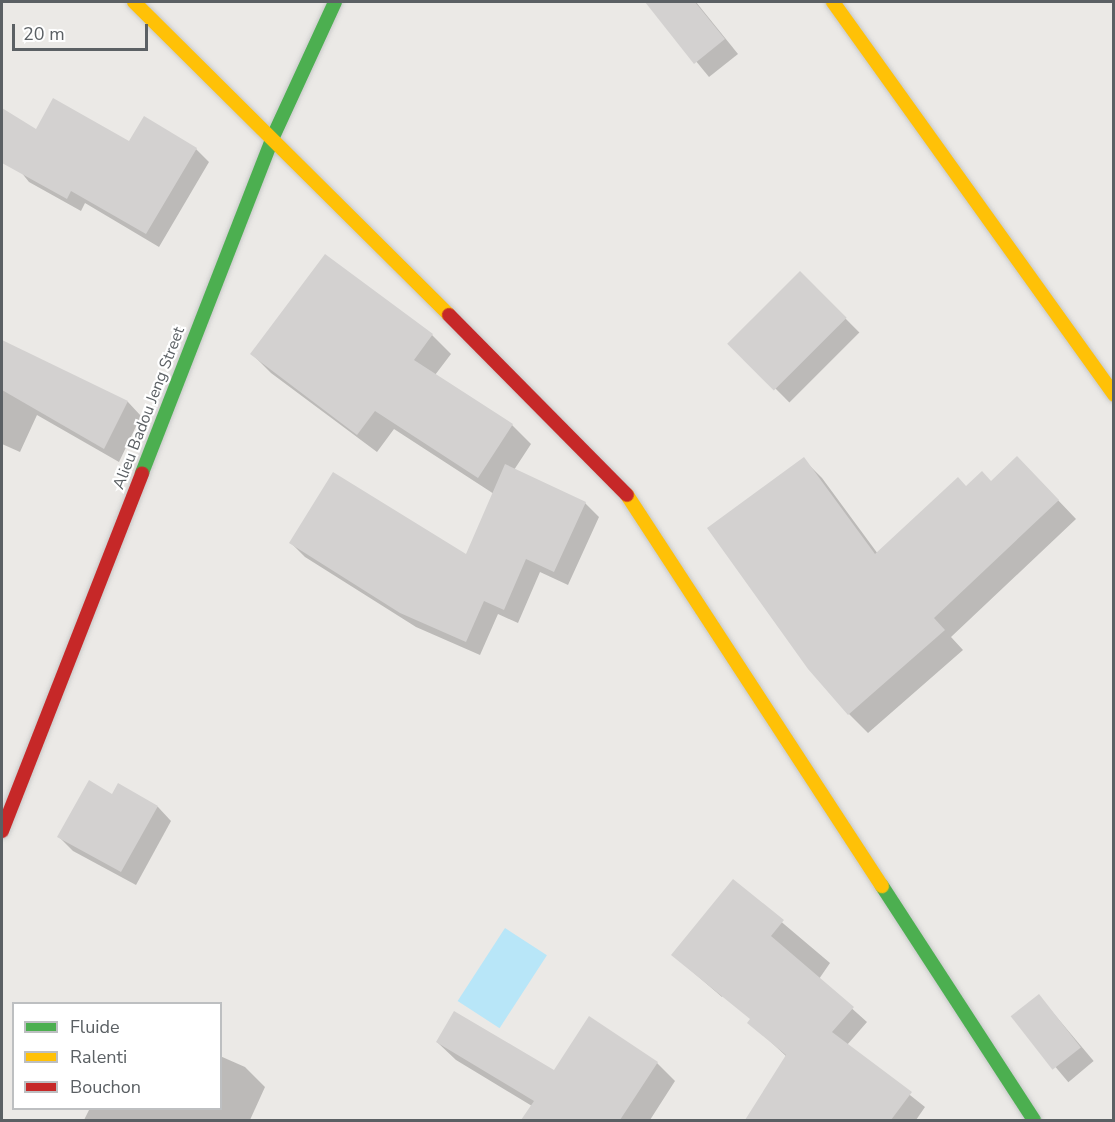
<!DOCTYPE html>
<html>
<head>
<meta charset="utf-8">
<style>
	body { margin:0 }
	#map { position:relative; width:1115px; height:1122px; overflow:hidden; background:#ebe9e6; font-family:"Nunito Sans",sans-serif }
	div>[style] { position:absolute }
	[style*='--x'] { left:calc(var(--x)*1px); top:calc(var(--y)*1px); width:calc(var(--w)*1px); rotate:calc(var(--a)*1deg) }
	.water>* { inset:0; background:#b8e6f8; transform-origin:0 0 }
	.shadow>* { inset:0; background:#0003; transform-origin:0 0 }
	.building>* { inset:0; background:#d3d1d0; transform-origin:0 0 }
	.roads { filter:drop-shadow(0 0 2px #c7c8c8) drop-shadow(0 0 2px #c7c8c8) }
	.fast>* { height:14px; margin:-7px; padding:0 7px; transform-origin:7px; border-radius:7px; background:#4caf50 }
	.slow>* { height:14px; margin:-7px; padding:0 7px; transform-origin:7px; border-radius:7px; background:#ffc107 }
	.jam>* { height:14px; margin:-7px; padding:0 7px; transform-origin:7px; border-radius:7px; background:#c62828 }
	span { translate:-50% -50%; white-space:nowrap; text-align:center; line-height:1.15; -webkit-text-stroke:4.5px #fff; paint-order:stroke }
	.street-label { font-size:16px; color:#5b6064 }
	.frame { position:absolute; inset:0; border:3px solid #5b6064; pointer-events:none }
	.legend { position:absolute; left:12px; top:1002px; width:210px; height:108px; box-sizing:border-box; background:#fff; border:2px solid #bdbfc1; margin:0; padding:8px 10px; list-style:none; font-size:18px; color:#5b6064 }
	.legend li { display:flex; align-items:center; gap:12px; height:30px }
	.legend b { width:30px; border:2px solid #bdbfc1 }
	.scale { position:absolute; left:12px; top:24px; width:136px; height:27px; box-sizing:border-box; border:3px solid #5b6064; border-top:0; padding-left:8px; font-size:18px; line-height:21px; white-space:nowrap; color:#5b6064; -webkit-text-stroke:4px #fff; paint-order:stroke }
</style>
</head>
<body>
<div id="map">
	<div class="water">
		<div style="left:505px;top:928px;width:50px;height:87px;rotate:33deg"></div>
	</div>
	<div class="shadow">
		<div style="clip-path:polygon(655px 2px,696px 2px,738px 54px,709px 77px,650px 5px)"></div>
		<div style="clip-path:polygon(2px 109px,37px 131px,196px 149px,209px 162px,159px 247px,85px 203px,81px 211px,29px 182px,17px 167px,2px 158px)"></div>
		<div style="clip-path:polygon(325px 256px,432px 335px,451px 354px,435px 375px,512px 425px,531px 444px,514px 470px,585px 503px,599px 517px,568px 585px,540px 572px,518px 623px,498px 614px,480px 655px,416px 627px,305px 557px,291px 543px,466px 556px,494px 494px,394px 429px,377px 452px,271px 373px,252px 354px)"></div>
		<div style="left:800px;top:273px;width:84px;height:99px;rotate:45deg"></div>
		<div style="clip-path:polygon(2px 342px,128px 402px,141px 416px,119px 462px,37px 415px,20px 452px,2px 444px)"></div>
		<div style="clip-path:polygon(803px 459px,822px 478px,878px 554px,967px 488px,991px 482px,1036px 477px,1076px 519px,951px 637px,963px 650px,868px 733px,849px 714px)"></div>
		<div style="clip-path:polygon(112px 796px,158px 807px,171px 821px,136px 885px,73px 851px,59px 837px)"></div>
		<div style="clip-path:polygon(733px 881px,830px 963px,819px 979px,867px 1022px,847px 1045px,925px 1107px,916px 1120px,747px 1120px,787px 1057px,759px 1031px,758px 942px,722px 997px,673px 955px)"></div>
		<div style="left:1039px;top:996px;width:85px;height:33px;rotate:50deg"></div>
		<div style="clip-path:polygon(437px 1042px,554px 1072px,657px 1063px,675px 1081px,650px 1120px,523px 1120px,532px 1106px,456px 1060px)"></div>
		<div style="clip-path:polygon(220px 1056px,245px 1067px,265px 1087px,250px 1120px,84px 1120px,90px 1108px,220px 1108px)"></div>
	</div>
	<div class="building">
		<div style="clip-path:polygon(645px 2px,695px 2px,725px 39px,694px 64px)"></div>
		<div style="clip-path:polygon(53px 98px,129px 141px,144px 116px,197px 148px,146px 234px,71px 191px,67px 199px,2px 163px,2px 108px,36px 129px)"></div>
		<div style="clip-path:polygon(325px 254px,433px 334px,414px 360px,513px 424px,478px 478px,375px 411px,357px 435px,250px 354px)"></div>
		<div style="left:800px;top:271px;width:66px;height:103px;rotate:45deg"></div>
		<div style="clip-path:polygon(2px 340px,128px 401px,104px 449px,2px 390px)"></div>
		<div style="clip-path:polygon(1017px 456px,1059px 500px,934px 618px,945px 630px,848px 715px,808px 669px,707px 528px,804px 457px,875px 554px,958px 477px,966px 486px,982px 471px,991px 481px)"></div>
		<div style="clip-path:polygon(505px 464px,586px 502px,554px 572px,526px 559px,504px 610px,484px 601px,466px 642px,400px 613px,289px 543px,333px 472px,466px 554px)"></div>
		<div style="clip-path:polygon(89px 780px,112px 794px,118px 783px,158px 806px,121px 872px,57px 837px)"></div>
		<div style="clip-path:polygon(733px 879px,784px 920px,771px 936px,854px 1007px,832px 1032px,912px 1092px,891px 1120px,745px 1120px,786px 1055px,747px 1023px,750px 1019px,671px 955px)"></div>
		<div style="left:1039px;top:994px;width:68px;height:36px;rotate:52deg"></div>
		<div style="clip-path:polygon(454px 1011px,554px 1070px,589px 1016px,658px 1062px,620px 1120px,521px 1120px,534px 1101px,436px 1042px)"></div>
	</div>
	<div class="roads">
		<div class="fast">
			<div style="--x:142;--y:473;--w:358;--a:-68.7"></div>
			<div style="--x:272;--y:139;--w:151;--a:-65.3"></div>
			<div style="--x:882;--y:886;--w:279;--a:57"></div>
		</div>
		<div class="slow">
			<div style="--x:134;--y:2;--w:444;--a:44.8"></div>
			<div style="--x:833;--y:2;--w:483;--a:54.4"></div>
			<div style="--x:627;--y:495;--w:467;--a:56.9"></div>
		</div>
		<div class="jam">
			<div style="--x:449;--y:315;--w:253;--a:45.3"></div>
			<div style="--x:2;--y:831;--w:384;--a:-68.6"></div>
		</div>
	</div>
	<div class="street-label">
		<span style="left:149px;top:408px;rotate:-69deg">Alieu Badou Jeng Street</span>
	</div>
	<div class="frame"></div>
	<ul class="legend">
	<li><b style="height:8px;background:#4caf50"></b>Fluide</li>
	<li><b style="height:8px;background:#ffc107"></b>Ralenti</li>
	<li><b style="height:8px;background:#c62828"></b>Bouchon</li>
	</ul>
	<div class="scale">20 m</div>
</div>
</body>
</html>
